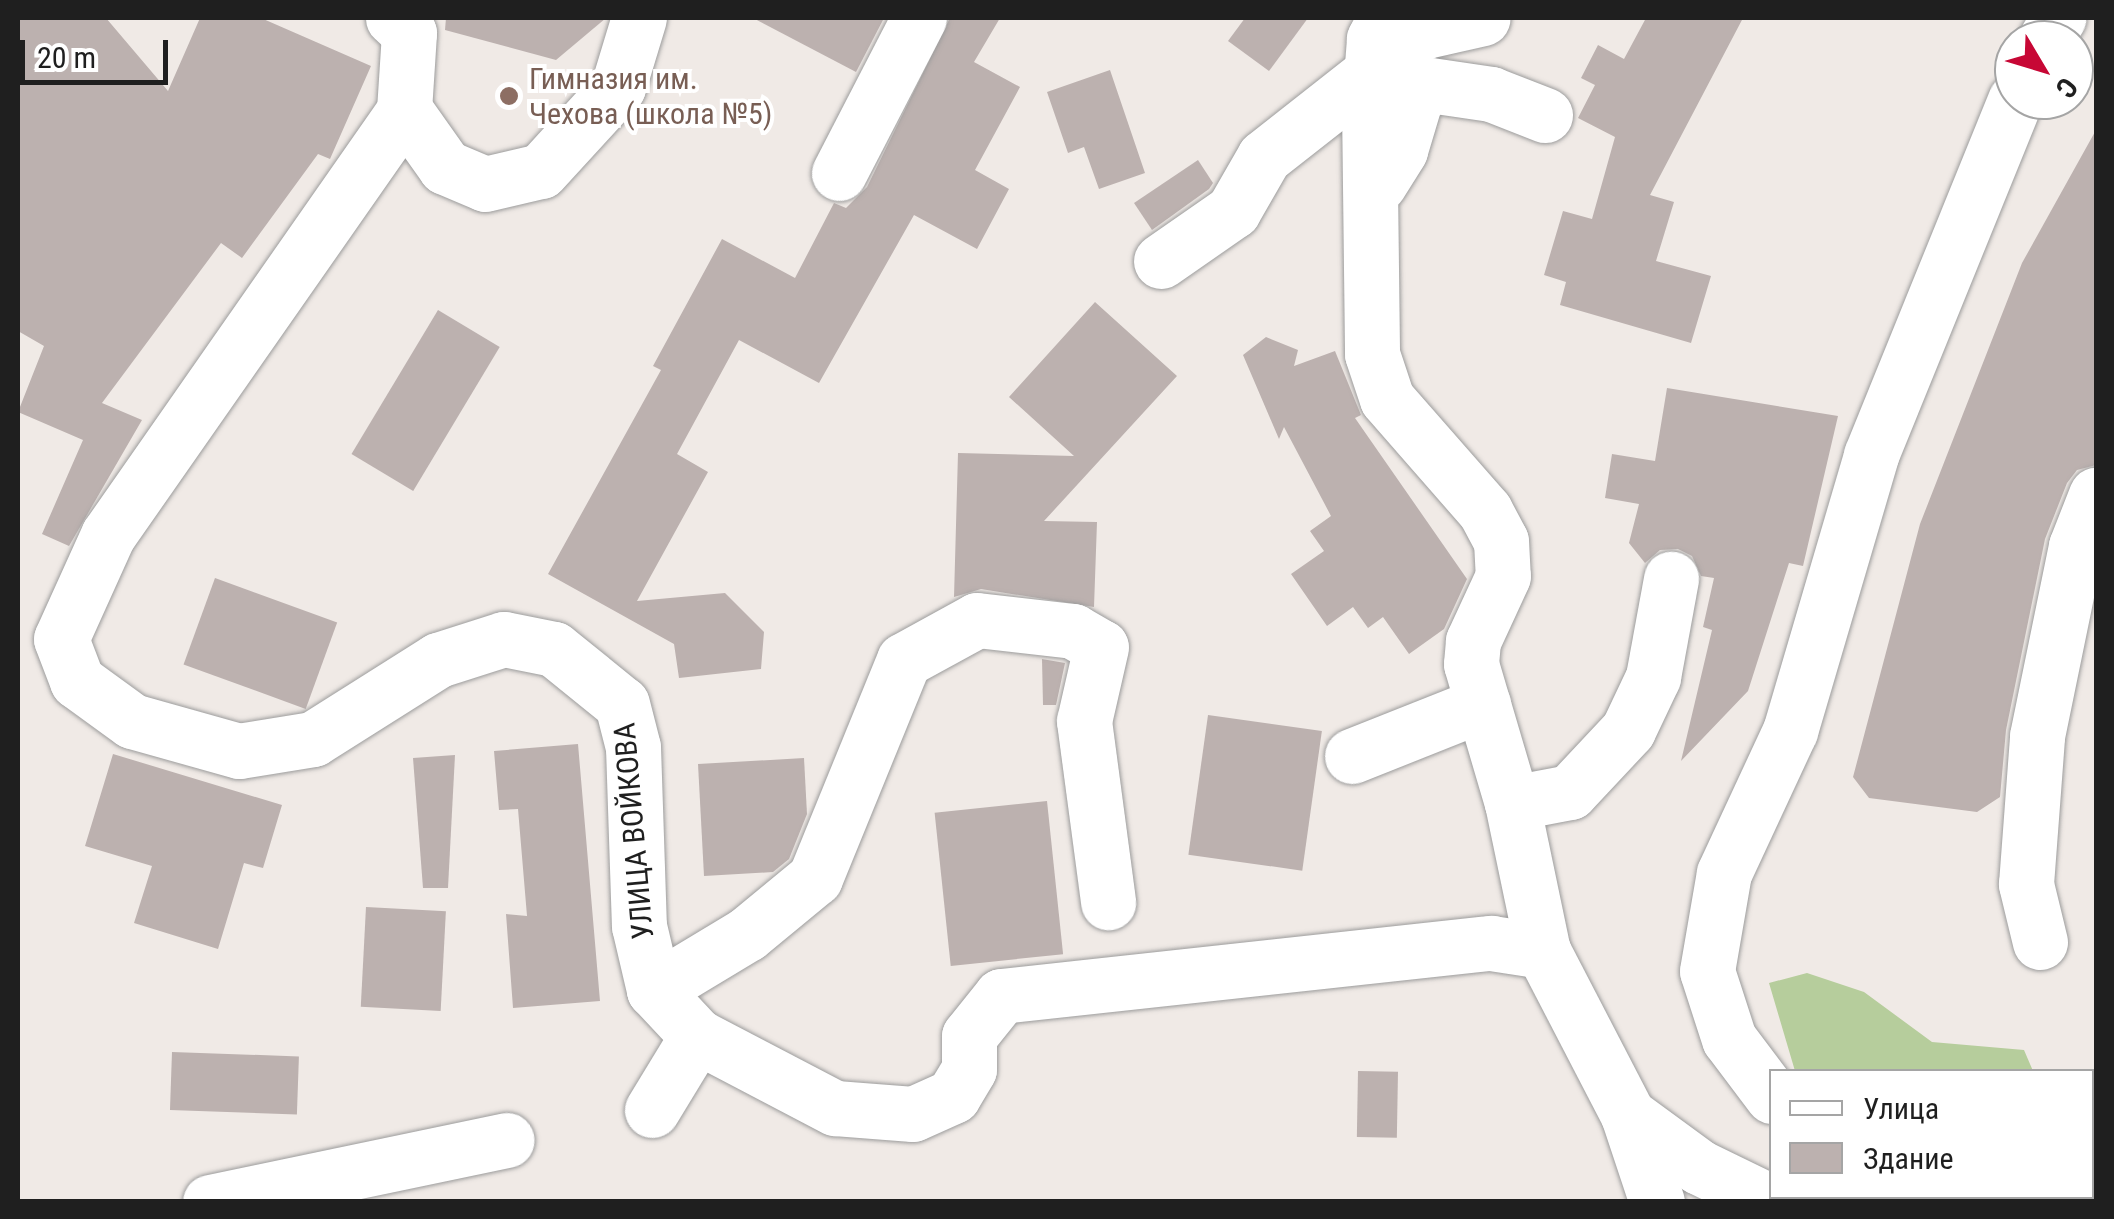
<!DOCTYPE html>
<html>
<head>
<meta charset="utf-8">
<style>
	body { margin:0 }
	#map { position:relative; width:2114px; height:1219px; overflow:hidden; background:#f0eae6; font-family:"Roboto Condensed",sans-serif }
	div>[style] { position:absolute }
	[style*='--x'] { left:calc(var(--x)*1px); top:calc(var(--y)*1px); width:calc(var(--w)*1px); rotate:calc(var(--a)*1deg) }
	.forest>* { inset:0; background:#b6cd9c }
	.building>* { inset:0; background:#bcb1af; transform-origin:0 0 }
	.roads { filter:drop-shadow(0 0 2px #9c9c9c) drop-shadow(0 0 2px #9c9c9c) }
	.minor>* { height:55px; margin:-27.5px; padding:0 27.5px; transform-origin:27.5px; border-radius:27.5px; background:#fff }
	.dots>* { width:28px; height:28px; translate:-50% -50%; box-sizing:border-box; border:5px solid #fff; border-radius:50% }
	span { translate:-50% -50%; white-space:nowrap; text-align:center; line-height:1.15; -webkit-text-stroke:8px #fff; paint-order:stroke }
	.education-label { font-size:30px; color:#785e54 }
	.left { translate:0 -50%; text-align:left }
	.street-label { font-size:30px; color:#1f1f1f }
	.frame { position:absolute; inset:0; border:20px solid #1f1f1f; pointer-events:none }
	.legend { position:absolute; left:1769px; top:1069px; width:325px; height:130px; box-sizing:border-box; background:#fff; border:2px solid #a5a5a5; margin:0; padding:12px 18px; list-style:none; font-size:30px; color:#1f1f1f }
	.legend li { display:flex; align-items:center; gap:20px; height:50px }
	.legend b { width:50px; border:2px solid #a5a5a5 }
	.north { position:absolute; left:1994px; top:20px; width:100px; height:100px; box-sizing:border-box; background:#fff; border:2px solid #a5a5a5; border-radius:50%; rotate:128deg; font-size:28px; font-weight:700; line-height:40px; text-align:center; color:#1f1f1f }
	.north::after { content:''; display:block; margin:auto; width:35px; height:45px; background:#c70735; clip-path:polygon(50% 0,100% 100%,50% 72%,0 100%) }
	.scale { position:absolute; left:20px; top:40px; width:148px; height:45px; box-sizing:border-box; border:5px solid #1f1f1f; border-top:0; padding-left:12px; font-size:30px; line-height:35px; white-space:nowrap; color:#1f1f1f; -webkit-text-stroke:8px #fff; paint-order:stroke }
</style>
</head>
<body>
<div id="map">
	<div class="forest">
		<div style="clip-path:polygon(1807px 973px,1864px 992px,1932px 1042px,2024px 1050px,2033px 1071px,1795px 1071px,1769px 983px)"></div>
		<div style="clip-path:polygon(2096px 1106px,2096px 1201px,1868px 1201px,2092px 1196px)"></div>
	</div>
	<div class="building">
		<div style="clip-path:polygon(18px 18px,106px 18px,168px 91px,200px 18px,261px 18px,371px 66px,330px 159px,318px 154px,242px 258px,221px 243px,102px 403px,142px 420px,69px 546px,42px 534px,83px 440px,18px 412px,44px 346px,18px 331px)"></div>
		<div style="clip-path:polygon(446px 18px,606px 18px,556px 60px,445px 30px)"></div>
		<div style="clip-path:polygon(753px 18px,884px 18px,856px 72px)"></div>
		<div style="clip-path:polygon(950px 18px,1000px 18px,974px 62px,1020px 87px,975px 170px,1009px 189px,977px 249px,914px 215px,819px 383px,739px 340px,677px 454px,708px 472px,637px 601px,725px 593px,764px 632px,761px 669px,679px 678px,674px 644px,548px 574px,661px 370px,653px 366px,722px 239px,795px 278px,834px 203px,846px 208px,867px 187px)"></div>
		<div style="clip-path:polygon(1245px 18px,1308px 18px,1269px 71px,1228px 41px)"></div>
		<div style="clip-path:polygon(1646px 18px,1743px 18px,1650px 195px,1674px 202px,1656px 261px,1711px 276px,1691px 343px,1560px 305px,1566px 282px,1544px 275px,1563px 211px,1592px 219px,1615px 137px,1578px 118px,1595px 85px,1581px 78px,1598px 45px,1624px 59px)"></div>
		<div style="clip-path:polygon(1110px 70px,1145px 173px,1099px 189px,1084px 147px,1068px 153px,1047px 92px)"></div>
		<div style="clip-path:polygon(2096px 130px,2096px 465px,2077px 470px,2067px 483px,2045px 539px,2006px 730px,2000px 797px,1977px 812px,1869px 798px,1853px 777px,1920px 524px,2022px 263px)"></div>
		<div style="clip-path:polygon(1198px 160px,1213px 183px,1209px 189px,1152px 230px,1134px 203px)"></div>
		<div style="clip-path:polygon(1095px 302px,1177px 376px,1044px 521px,1097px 522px,1094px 607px,981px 589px,954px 597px,958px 453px,1074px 456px,1009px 397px)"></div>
		<div style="left:438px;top:310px;width:72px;height:168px;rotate:31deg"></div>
		<div style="clip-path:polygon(1266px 337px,1298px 350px,1294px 366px,1335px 351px,1361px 415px,1355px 418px,1467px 579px,1444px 629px,1409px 654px,1383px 617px,1368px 628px,1353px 607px,1327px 626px,1291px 574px,1324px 551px,1310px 531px,1331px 516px,1284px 427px,1279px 439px,1243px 355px)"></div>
		<div style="clip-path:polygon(1667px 388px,1838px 416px,1803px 566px,1789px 563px,1748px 691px,1681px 761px,1712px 630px,1703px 627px,1714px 578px,1701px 576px,1692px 556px,1678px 549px,1660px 550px,1645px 563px,1629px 543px,1639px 504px,1605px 498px,1612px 454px,1655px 461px)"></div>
		<div style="left:215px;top:578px;width:130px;height:92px;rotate:20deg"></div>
		<div style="clip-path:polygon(1042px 659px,1065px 663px,1056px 705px,1043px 705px)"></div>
		<div style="left:1208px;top:715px;width:115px;height:141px;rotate:8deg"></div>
		<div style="clip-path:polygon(578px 744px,600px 1001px,513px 1008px,506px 914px,527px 916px,518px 809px,499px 810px,494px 751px)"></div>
		<div style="clip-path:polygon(113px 754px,282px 805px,263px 868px,244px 863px,218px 949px,134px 923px,152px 866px,85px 846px)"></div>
		<div style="clip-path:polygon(455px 755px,448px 888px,423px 888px,413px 758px)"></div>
		<div style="clip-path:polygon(804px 758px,807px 814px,789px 859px,773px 872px,704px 876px,698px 764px)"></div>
		<div style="left:1047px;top:801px;width:154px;height:113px;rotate:84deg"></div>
		<div style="left:366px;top:907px;width:80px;height:100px;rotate:3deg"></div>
		<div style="left:172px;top:1052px;width:127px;height:58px;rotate:2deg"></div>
		<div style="left:1358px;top:1071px;width:40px;height:66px;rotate:1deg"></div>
	</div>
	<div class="roads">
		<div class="minor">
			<div style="--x:393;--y:18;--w:22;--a:43"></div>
			<div style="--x:409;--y:33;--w:78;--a:93.7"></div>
			<div style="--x:404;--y:111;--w:517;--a:124.92"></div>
			<div style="--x:108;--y:535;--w:114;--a:114.3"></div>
			<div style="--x:61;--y:639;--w:45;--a:69.1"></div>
			<div style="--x:77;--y:681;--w:68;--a:36"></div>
			<div style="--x:132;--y:721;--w:111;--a:15.7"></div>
			<div style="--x:239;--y:751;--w:75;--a:-9.2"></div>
			<div style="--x:313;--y:739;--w:148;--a:-32.3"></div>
			<div style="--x:438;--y:660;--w:69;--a:-17.7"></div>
			<div style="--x:504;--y:639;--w:51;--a:11.3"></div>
			<div style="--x:554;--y:649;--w:87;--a:39"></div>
			<div style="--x:622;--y:704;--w:44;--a:75.7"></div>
			<div style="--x:633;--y:747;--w:179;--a:88.1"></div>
			<div style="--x:639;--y:926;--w:66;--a:76.8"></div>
			<div style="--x:654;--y:990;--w:63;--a:46.9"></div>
			<div style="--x:697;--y:1036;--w:156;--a:27.6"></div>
			<div style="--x:835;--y:1108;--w:78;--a:4.4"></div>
			<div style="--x:913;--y:1114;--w:44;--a:-24.2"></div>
			<div style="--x:953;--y:1096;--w:31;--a:-59"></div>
			<div style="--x:969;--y:1069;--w:33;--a:-90"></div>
			<div style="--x:969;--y:1036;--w:51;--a:-51.3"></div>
			<div style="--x:1001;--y:996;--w:493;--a:-6.2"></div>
			<div style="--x:1491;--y:943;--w:53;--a:8.7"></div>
			<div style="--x:1385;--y:18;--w:24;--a:118"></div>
			<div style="--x:1374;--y:39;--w:65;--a:94.4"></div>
			<div style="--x:1369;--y:104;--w:250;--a:89.3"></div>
			<div style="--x:1372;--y:354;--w:47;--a:71.6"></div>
			<div style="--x:1387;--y:399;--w:149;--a:48.8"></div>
			<div style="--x:1485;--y:511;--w:34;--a:62"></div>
			<div style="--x:1501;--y:541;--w:35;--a:87"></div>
			<div style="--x:1503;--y:576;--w:72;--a:114.8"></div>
			<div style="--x:1473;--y:641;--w:23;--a:95"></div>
			<div style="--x:1471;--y:664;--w:145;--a:73.6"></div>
			<div style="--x:1512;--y:803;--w:151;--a:78.2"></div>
			<div style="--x:1543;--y:951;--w:185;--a:62.6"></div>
			<div style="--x:1628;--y:1115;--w:88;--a:36.2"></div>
			<div style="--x:1699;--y:1167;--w:80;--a:25.9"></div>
			<div style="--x:2045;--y:40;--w:26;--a:-59"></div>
			<div style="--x:404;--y:109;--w:71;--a:54.7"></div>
			<div style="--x:445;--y:167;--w:43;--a:23"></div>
			<div style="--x:485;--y:184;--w:57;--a:-13.1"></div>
			<div style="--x:541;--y:171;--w:114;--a:-47.5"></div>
			<div style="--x:618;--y:87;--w:72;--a:-73.1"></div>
			<div style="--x:839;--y:173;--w:174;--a:-62.7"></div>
			<div style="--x:1379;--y:184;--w:40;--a:-58"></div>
			<div style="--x:1400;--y:150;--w:52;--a:-73.3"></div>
			<div style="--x:1415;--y:100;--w:21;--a:-45"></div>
			<div style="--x:1430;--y:85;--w:62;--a:8.4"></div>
			<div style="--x:1491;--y:94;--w:58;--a:21.3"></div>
			<div style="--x:1161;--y:261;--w:88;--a:-34.8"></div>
			<div style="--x:1233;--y:211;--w:62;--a:-60.1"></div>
			<div style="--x:1264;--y:157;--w:137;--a:-38.2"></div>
			<div style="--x:1372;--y:72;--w:31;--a:-50"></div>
			<div style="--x:1392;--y:48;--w:38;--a:-27"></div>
			<div style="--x:1426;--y:31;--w:58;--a:-12.8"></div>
			<div style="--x:1352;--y:756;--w:141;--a:-21.7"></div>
			<div style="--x:1512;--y:803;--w:59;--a:-10.7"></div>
			<div style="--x:1570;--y:792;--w:85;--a:-46.9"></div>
			<div style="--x:1628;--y:730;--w:59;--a:-64.7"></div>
			<div style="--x:1653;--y:677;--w:100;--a:-79.6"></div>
			<div style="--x:2040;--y:942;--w:60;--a:-103.6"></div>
			<div style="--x:2026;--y:884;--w:148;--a:-85.7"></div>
			<div style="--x:2037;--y:736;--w:194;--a:-78.4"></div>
			<div style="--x:2076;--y:546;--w:55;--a:-68.6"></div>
			<div style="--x:654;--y:990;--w:109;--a:-31.1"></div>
			<div style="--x:747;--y:934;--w:88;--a:-39.5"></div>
			<div style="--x:815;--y:878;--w:235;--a:-67.8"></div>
			<div style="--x:904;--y:660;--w:83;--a:-28.7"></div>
			<div style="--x:977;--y:620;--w:97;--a:6.5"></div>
			<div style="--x:1073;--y:631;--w:32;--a:30"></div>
			<div style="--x:1101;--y:647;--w:76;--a:102.9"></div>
			<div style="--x:1084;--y:721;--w:183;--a:82.4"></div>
			<div style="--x:1772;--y:1096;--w:71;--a:-127"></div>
			<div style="--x:1729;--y:1039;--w:71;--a:-107.9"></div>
			<div style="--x:1707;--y:971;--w:99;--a:-80.2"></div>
			<div style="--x:1724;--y:873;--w:157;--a:-65.1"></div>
			<div style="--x:1790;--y:731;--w:288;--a:-73.6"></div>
			<div style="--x:1871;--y:455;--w:383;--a:-67.9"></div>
			<div style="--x:652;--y:1110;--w:87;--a:-58.7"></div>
			<div style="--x:1628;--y:1115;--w:92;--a:71.6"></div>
			<div style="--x:1837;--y:1196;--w:6;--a:72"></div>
			<div style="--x:210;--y:1202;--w:303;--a:-11.8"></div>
		</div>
	</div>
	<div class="dots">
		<div style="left:509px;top:96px;background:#8d6e63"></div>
	</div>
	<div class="education-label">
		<span class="left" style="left:529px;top:96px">Гимназия им.<br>Чехова (школа №5)</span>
	</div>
	<div class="street-label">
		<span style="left:634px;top:831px;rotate:-95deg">УЛИЦА ВОЙКОВА</span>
	</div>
	<div class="frame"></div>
	<ul class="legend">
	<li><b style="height:12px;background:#fff"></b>Улица</li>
	<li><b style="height:28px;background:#bcb1af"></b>Здание</li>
	</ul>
	<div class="north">С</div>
	<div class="scale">20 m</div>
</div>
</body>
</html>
